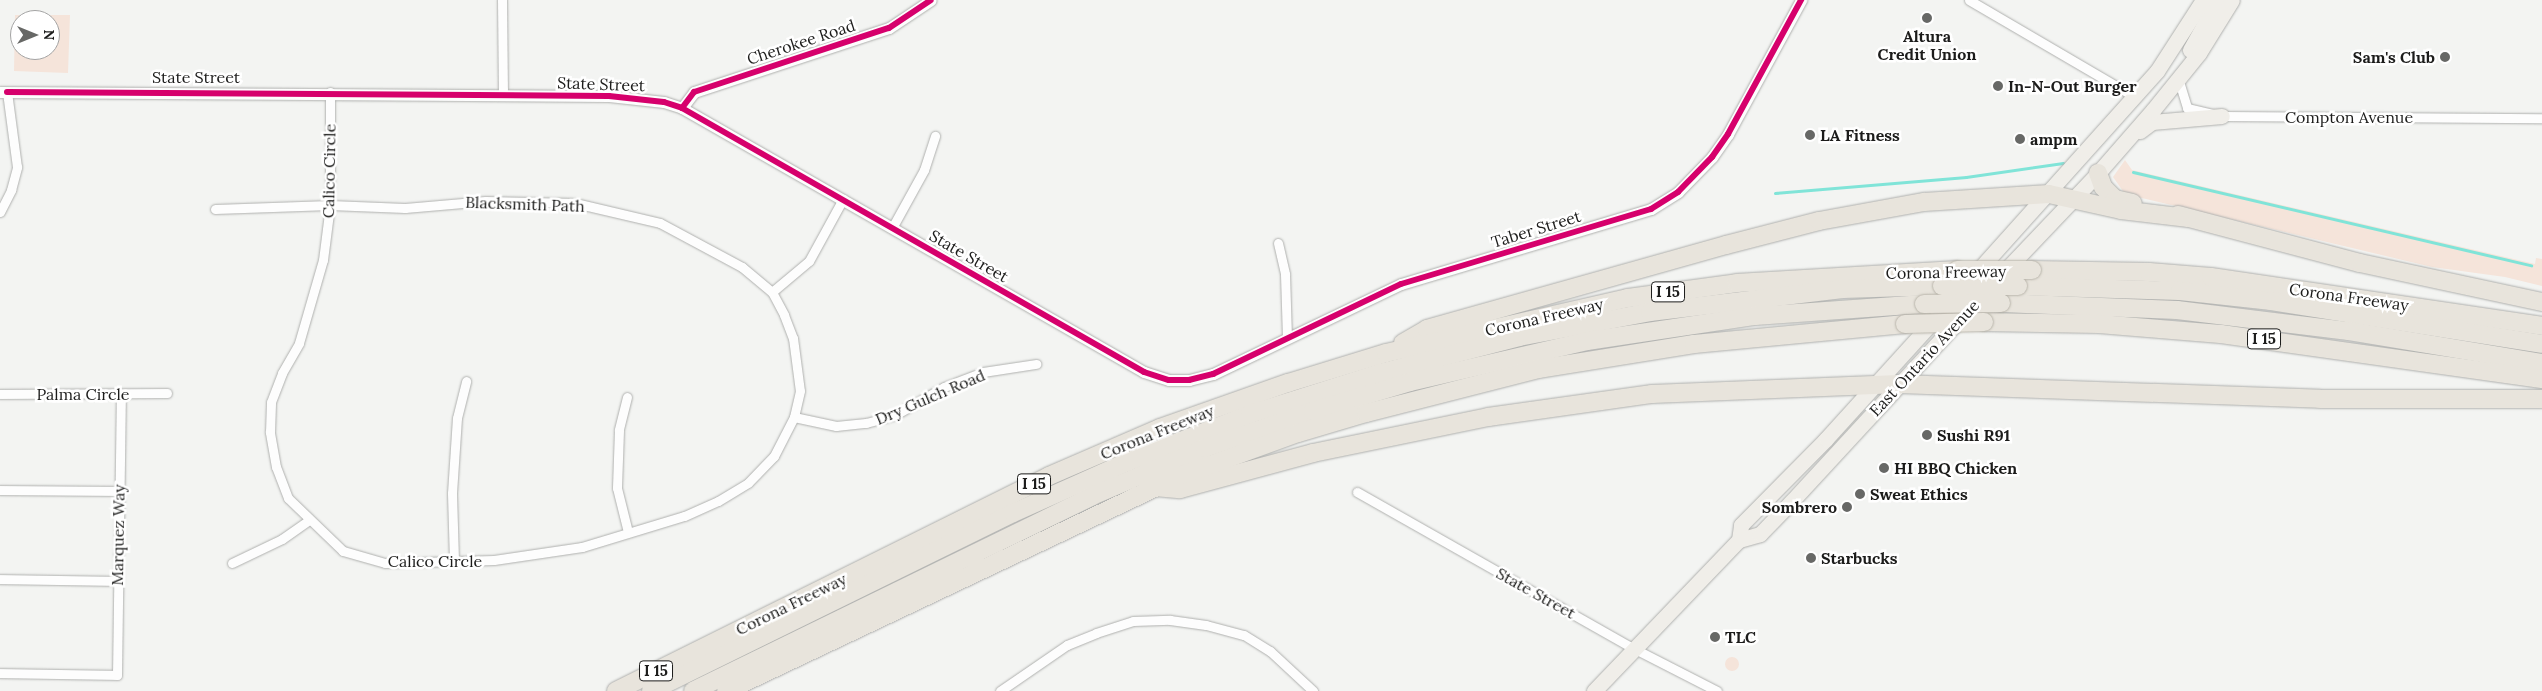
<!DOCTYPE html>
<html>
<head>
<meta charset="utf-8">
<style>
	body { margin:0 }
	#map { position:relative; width:2542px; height:691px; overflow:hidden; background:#f3f4f2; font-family:Lora,serif }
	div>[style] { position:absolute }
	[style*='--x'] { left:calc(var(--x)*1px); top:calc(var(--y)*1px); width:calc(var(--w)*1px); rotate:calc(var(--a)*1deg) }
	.green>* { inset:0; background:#f5e4da }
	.round { border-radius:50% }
	.stream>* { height:3px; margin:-1.5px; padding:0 1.5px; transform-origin:1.5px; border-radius:1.5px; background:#80e4d8 }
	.roads { filter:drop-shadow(0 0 1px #afb0ae) drop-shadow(0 0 1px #afb0ae) }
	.minor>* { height:9px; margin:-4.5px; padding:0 4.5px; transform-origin:4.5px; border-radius:4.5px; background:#fdfdfd }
	.tertiary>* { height:11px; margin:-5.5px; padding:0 5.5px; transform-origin:5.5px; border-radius:5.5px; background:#fdfdfd }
	.primary>* { height:15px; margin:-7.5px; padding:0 7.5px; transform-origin:7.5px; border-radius:7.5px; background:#f0eee9 }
	.motorway>* { height:18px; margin:-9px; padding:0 9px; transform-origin:9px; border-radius:9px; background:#e8e4dc }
	.bridges { filter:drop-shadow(0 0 1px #b8b4aa) drop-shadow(0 0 1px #b8b4aa) }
	.motorway-bridge>* { height:18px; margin:-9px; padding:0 9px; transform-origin:9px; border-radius:9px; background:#e8e4dc }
	.cycleway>* { height:6px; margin:-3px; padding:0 3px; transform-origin:3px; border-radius:3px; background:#d6006c }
	.dots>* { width:14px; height:14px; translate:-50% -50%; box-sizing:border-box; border:2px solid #fff; border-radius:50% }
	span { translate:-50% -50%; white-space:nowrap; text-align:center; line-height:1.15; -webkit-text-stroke:5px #fff; paint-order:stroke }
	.shield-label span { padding:1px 4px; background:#fff; border:1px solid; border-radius:4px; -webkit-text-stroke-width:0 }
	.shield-label { font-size:15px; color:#1c1c1b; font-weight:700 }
	.poi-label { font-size:16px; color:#1c1c1b; font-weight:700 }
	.right { translate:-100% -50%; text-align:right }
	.left { translate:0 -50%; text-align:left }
	.street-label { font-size:16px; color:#1c1c1b }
	.north { position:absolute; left:10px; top:10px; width:50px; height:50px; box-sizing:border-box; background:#fff; border:1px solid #a4a4a4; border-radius:50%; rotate:90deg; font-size:14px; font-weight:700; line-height:20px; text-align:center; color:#1c1c1b }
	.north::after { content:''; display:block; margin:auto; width:18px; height:22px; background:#676866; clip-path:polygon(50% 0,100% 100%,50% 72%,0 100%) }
</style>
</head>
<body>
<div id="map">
	<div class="green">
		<div style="clip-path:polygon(evenodd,15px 15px,70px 15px,68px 73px,14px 71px,15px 15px,20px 20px,50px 20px,50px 50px,20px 50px,20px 20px)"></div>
		<div style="clip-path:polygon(2125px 160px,2132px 170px,2535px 264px,2536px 258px,2542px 259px,2542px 286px,2505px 277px,2432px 267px,2125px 194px,2113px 177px)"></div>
		<div class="round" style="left:1725px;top:657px;width:14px;height:14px"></div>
	</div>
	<div class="stream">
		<div style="--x:2133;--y:172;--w:409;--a:13.2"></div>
		<div style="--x:1775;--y:193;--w:192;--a:-4.8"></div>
		<div style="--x:1966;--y:177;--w:98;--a:-8.2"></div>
	</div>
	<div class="roads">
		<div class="minor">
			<div style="--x:502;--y:0;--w:96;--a:89.4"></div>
			<div style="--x:1969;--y:0;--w:192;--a:30.3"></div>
			<div style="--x:2178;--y:78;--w:31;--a:73"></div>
			<div style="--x:2187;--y:108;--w:36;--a:13"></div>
			<div style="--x:2222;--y:116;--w:320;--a:0.4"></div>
			<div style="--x:215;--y:209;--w:115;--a:-2"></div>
			<div style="--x:330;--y:205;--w:75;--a:2.3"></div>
			<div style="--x:405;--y:208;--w:81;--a:-4.9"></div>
			<div style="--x:486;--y:201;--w:89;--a:1.3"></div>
			<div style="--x:575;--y:203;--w:87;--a:13.2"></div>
			<div style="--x:660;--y:223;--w:93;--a:28.2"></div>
			<div style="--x:742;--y:267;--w:39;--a:40"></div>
			<div style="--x:772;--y:292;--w:26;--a:62"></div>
			<div style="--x:784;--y:315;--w:25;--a:69"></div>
			<div style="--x:793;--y:338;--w:53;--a:82.5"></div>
			<div style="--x:800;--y:391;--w:27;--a:103"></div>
			<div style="--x:794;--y:417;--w:44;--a:117.1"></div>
			<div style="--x:774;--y:456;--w:37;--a:134"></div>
			<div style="--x:748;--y:483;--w:35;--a:149"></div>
			<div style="--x:718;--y:501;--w:37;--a:156"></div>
			<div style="--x:684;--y:516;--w:107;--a:163.1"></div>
			<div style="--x:582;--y:547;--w:89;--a:171.6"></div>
			<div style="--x:494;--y:560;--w:109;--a:178.4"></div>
			<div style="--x:385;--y:563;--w:44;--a:-164.1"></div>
			<div style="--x:343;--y:551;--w:76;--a:-136.1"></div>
			<div style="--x:288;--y:498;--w:33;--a:-111"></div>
			<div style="--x:276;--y:467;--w:36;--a:-100"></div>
			<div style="--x:270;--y:432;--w:30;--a:-88"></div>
			<div style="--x:271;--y:402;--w:31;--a:-69"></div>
			<div style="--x:282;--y:373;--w:34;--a:-60"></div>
			<div style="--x:299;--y:343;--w:86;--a:-73.9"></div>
			<div style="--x:323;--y:260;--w:55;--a:-82.7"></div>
			<div style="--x:330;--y:205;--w:113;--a:-90"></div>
			<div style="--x:0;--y:212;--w:25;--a:-63"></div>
			<div style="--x:11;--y:190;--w:24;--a:-75"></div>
			<div style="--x:17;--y:167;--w:76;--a:-97.6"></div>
			<div style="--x:892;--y:228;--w:66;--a:-61.1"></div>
			<div style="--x:924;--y:170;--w:36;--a:-72"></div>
			<div style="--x:1278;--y:243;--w:32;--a:77"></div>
			<div style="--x:1285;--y:274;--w:64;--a:88.2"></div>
			<div style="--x:772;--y:292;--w:48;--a:-40"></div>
			<div style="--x:809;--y:261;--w:71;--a:-61.3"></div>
			<div style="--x:0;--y:394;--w:167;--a:-0.3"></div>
			<div style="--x:627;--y:397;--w:34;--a:104"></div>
			<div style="--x:619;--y:430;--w:58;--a:92"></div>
			<div style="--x:617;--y:488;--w:45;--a:76"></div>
			<div style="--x:794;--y:417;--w:43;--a:12.1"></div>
			<div style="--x:836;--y:426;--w:30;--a:-6"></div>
			<div style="--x:866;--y:423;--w:30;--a:-15"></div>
			<div style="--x:895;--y:415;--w:56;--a:-29.7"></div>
			<div style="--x:944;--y:387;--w:42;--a:-21"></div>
			<div style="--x:983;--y:372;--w:54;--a:-8.6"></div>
			<div style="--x:0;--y:490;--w:119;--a:0.5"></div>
			<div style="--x:1357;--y:492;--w:319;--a:29.5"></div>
			<div style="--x:1635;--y:649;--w:92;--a:27.1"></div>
			<div style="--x:454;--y:561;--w:68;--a:-91.7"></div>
			<div style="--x:452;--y:493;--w:75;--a:-86.2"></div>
			<div style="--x:457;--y:418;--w:38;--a:-76"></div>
			<div style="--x:232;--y:563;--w:55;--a:-25.6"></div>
			<div style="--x:282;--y:539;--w:32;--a:-35"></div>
			<div style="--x:0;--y:579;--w:117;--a:1"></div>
			<div style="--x:0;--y:673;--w:117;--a:1"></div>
			<div style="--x:117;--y:675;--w:281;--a:-89.2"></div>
			<div style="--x:1000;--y:691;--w:81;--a:-34.5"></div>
			<div style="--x:1067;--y:645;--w:31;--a:-22"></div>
			<div style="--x:1096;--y:633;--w:39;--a:-18"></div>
			<div style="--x:1133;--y:621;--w:37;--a:-2"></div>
			<div style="--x:1170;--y:620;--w:36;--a:8"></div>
			<div style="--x:1206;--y:625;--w:39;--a:15"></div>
			<div style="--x:1244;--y:635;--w:31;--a:32"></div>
			<div style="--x:1270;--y:651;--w:59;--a:42.9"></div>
		</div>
		<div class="tertiary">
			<div style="--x:0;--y:92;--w:609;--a:0.38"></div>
			<div style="--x:609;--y:96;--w:55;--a:6.2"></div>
			<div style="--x:664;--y:102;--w:19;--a:18"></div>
			<div style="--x:682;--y:108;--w:532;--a:29.74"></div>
			<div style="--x:1144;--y:372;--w:26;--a:18"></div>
			<div style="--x:1169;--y:380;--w:20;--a:0"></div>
			<div style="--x:1189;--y:380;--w:25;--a:-14"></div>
			<div style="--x:1213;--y:374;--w:208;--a:-25.6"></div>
			<div style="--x:1401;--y:284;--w:261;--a:-16.7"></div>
			<div style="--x:1651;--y:209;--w:32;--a:-32"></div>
			<div style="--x:1678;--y:192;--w:49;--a:-45.8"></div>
			<div style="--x:1712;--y:157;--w:28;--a:-55"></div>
			<div style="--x:1728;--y:134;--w:153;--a:-61.4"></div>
			<div style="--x:682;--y:108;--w:20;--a:-53"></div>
			<div style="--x:694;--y:92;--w:205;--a:-18.2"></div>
			<div style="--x:889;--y:28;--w:50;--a:-33.7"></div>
		</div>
		<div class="primary">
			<div style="--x:2190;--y:50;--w:57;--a:-60.8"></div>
			<div style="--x:2140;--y:131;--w:15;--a:-37"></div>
			<div style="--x:2152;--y:122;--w:70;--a:-4.9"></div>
			<div style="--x:1974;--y:275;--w:274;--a:-48.1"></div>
			<div style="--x:2157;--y:71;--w:85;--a:-57.1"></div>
			<div style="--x:2000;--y:276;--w:142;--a:-46.4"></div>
			<div style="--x:2098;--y:173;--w:84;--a:-48.9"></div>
			<div style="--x:2153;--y:110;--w:73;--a:-51.1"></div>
			<div style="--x:2199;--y:53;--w:62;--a:-58.1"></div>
			<div style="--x:1739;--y:540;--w:15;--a:-82"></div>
			<div style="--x:1741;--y:525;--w:121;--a:-45.3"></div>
			<div style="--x:1826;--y:439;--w:190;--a:-47.8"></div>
			<div style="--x:1594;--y:691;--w:209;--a:-46.2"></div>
			<div style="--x:1739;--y:540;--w:22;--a:-16"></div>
			<div style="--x:1760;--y:534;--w:45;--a:-45.9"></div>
			<div style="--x:1791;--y:502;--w:277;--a:-47.3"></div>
		</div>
		<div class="motorway">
			<div style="--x:2098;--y:173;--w:15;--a:70"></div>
			<div style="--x:2103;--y:187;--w:17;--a:45"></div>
			<div style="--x:2115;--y:199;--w:18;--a:13"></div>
			<div style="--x:2178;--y:215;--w:188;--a:14.8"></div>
			<div style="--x:2360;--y:263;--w:186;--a:12.1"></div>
			<div style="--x:2032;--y:270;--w:117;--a:1"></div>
			<div style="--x:2149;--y:272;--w:62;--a:4.6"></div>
			<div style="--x:2211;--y:277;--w:335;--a:8.4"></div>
			<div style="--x:2018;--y:286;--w:162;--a:1.8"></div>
			<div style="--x:2180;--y:291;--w:92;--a:6.3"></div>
			<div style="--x:2271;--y:301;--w:274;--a:9"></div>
			<div style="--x:2001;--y:303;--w:176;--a:2.3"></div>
			<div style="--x:2177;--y:310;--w:173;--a:7"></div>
			<div style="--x:2349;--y:331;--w:196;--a:9.4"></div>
			<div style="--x:1984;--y:322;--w:115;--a:1"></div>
			<div style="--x:2099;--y:324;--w:122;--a:4.7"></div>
			<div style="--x:2221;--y:334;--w:324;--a:8"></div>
			<div style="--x:1403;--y:343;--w:28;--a:-30"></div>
			<div style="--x:1427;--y:329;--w:311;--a:-15.7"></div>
			<div style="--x:1726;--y:245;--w:96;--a:-14.5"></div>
			<div style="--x:1819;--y:221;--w:107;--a:-10.3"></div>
			<div style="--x:1924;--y:202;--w:125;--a:-3.7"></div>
			<div style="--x:2049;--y:194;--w:74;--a:12.5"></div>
			<div style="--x:2121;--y:210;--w:66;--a:6.9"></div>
			<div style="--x:1155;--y:487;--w:25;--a:5"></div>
			<div style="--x:1180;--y:489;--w:138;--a:-15.1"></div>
			<div style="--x:1313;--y:453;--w:179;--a:-11.6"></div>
			<div style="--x:1488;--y:417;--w:166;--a:-8"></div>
			<div style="--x:1652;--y:394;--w:247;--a:-2.3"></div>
			<div style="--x:1899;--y:384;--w:421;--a:2"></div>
			<div style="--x:2320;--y:399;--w:222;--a:0"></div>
			<div style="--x:616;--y:691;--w:483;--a:-26.4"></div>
			<div style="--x:1049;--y:476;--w:121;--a:-23.4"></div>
			<div style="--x:1160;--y:428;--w:136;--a:-19.4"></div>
			<div style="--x:1288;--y:383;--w:102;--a:-17"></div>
			<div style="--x:1386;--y:353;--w:248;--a:-12.8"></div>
			<div style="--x:1628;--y:298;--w:110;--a:-7.8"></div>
			<div style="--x:1737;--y:283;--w:220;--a:-3.4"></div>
			<div style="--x:651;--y:691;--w:403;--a:-26.2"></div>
			<div style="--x:1013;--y:513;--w:125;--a:-24.1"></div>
			<div style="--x:1127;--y:462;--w:132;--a:-21.3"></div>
			<div style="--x:1250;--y:414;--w:136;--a:-17.5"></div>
			<div style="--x:1380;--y:373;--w:144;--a:-14.5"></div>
			<div style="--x:1519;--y:337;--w:133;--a:-10.8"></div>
			<div style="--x:1650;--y:312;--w:194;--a:-6.8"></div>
			<div style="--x:1843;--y:289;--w:99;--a:-1.7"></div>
			<div style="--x:693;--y:691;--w:444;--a:-26"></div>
			<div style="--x:1092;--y:496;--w:123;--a:-23"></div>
			<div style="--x:1205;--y:448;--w:114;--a:-18.9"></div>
			<div style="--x:1313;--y:411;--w:101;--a:-16.6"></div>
			<div style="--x:1410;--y:382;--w:182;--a:-13"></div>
			<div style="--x:1587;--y:341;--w:170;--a:-8.5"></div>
			<div style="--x:1755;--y:316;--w:169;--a:-4.1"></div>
			<div style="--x:726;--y:691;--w:505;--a:-25.35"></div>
			<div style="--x:1182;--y:475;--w:123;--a:-19.9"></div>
			<div style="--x:1298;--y:433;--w:71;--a:-16.4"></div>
			<div style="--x:1366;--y:413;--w:178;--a:-14.3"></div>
			<div style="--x:1538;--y:369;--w:158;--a:-9.1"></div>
			<div style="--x:1694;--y:344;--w:212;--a:-5.4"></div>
		</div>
	</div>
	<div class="bridges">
		<div class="motorway-bridge">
			<div style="--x:1957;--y:270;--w:75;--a:0"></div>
			<div style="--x:1942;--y:286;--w:76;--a:0"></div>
			<div style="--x:1924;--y:304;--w:77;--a:-0.7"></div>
			<div style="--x:1905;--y:324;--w:79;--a:-1.5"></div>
		</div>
	</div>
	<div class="cycleway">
		<div style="--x:7;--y:92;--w:602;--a:0.38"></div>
		<div style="--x:609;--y:96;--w:55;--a:6.2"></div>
		<div style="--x:664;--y:102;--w:19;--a:18"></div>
		<div style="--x:682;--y:108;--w:532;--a:29.74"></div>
		<div style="--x:1144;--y:372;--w:26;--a:18"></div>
		<div style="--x:1169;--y:380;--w:20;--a:0"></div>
		<div style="--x:1189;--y:380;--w:25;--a:-14"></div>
		<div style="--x:1213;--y:374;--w:208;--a:-25.6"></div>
		<div style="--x:1401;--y:284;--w:261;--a:-16.7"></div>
		<div style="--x:1651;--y:209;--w:32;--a:-32"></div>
		<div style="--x:1678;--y:192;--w:49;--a:-45.8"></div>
		<div style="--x:1712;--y:157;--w:28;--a:-55"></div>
		<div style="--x:1728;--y:134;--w:153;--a:-61.4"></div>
		<div style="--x:682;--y:108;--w:20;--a:-53"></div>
		<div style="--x:694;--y:92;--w:205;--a:-18.2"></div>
		<div style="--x:889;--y:28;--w:50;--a:-33.7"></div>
	</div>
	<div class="dots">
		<div style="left:1927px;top:18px;background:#676866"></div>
		<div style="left:2445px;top:57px;background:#676866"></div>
		<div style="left:1998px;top:86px;background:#676866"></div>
		<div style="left:1810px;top:135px;background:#676866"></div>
		<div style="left:2020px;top:139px;background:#676866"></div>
		<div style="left:1927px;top:435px;background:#676866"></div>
		<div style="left:1884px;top:468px;background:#676866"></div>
		<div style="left:1860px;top:494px;background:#676866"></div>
		<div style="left:1847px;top:507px;background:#676866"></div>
		<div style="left:1811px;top:558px;background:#676866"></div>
		<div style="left:1715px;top:637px;background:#676866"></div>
	</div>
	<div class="shield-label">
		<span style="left:1668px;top:292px">I 15</span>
		<span style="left:2264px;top:339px">I 15</span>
		<span style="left:1034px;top:484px">I 15</span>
		<span style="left:656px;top:671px">I 15</span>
	</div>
	<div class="poi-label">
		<span style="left:1927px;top:45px">Altura<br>Credit Union</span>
		<span class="right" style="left:2435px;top:57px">Sam's Club</span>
		<span class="left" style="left:2008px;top:86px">In-N-Out Burger</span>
		<span class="left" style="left:1820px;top:135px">LA Fitness</span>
		<span class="left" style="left:2030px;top:139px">ampm</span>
		<span class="left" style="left:1937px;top:435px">Sushi R91</span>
		<span class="left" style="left:1894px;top:468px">HI BBQ Chicken</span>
		<span class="left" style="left:1870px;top:494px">Sweat Ethics</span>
		<span class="right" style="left:1837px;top:507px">Sombrero</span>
		<span class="left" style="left:1821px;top:558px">Starbucks</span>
		<span class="left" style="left:1725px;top:637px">TLC</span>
	</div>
	<div class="street-label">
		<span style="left:801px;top:42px;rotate:-18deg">Cherokee Road</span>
		<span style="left:196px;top:77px">State Street</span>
		<span style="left:601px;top:84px;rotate:2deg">State Street</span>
		<span style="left:2349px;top:117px">Compton Avenue</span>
		<span style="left:329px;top:171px;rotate:-89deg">Calico Circle</span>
		<span style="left:525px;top:204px;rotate:2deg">Blacksmith Path</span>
		<span style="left:1536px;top:229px;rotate:-17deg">Taber Street</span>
		<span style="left:969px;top:256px;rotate:30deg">State Street</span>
		<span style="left:1946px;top:272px;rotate:-1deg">Corona Freeway</span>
		<span style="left:2349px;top:297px;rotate:8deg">Corona Freeway</span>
		<span style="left:1544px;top:317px;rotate:-13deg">Corona Freeway</span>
		<span style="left:1924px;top:358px;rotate:-47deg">East Ontario Avenue</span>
		<span style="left:83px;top:394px">Palma Circle</span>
		<span style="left:930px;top:397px;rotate:-23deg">Dry Gulch Road</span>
		<span style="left:1157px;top:432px;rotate:-22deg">Corona Freeway</span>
		<span style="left:118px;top:535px;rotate:-89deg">Marquez Way</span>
		<span style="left:435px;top:561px">Calico Circle</span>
		<span style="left:1536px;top:593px;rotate:29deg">State Street</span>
		<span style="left:791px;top:604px;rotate:-26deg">Corona Freeway</span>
	</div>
	<div class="north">N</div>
</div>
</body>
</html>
